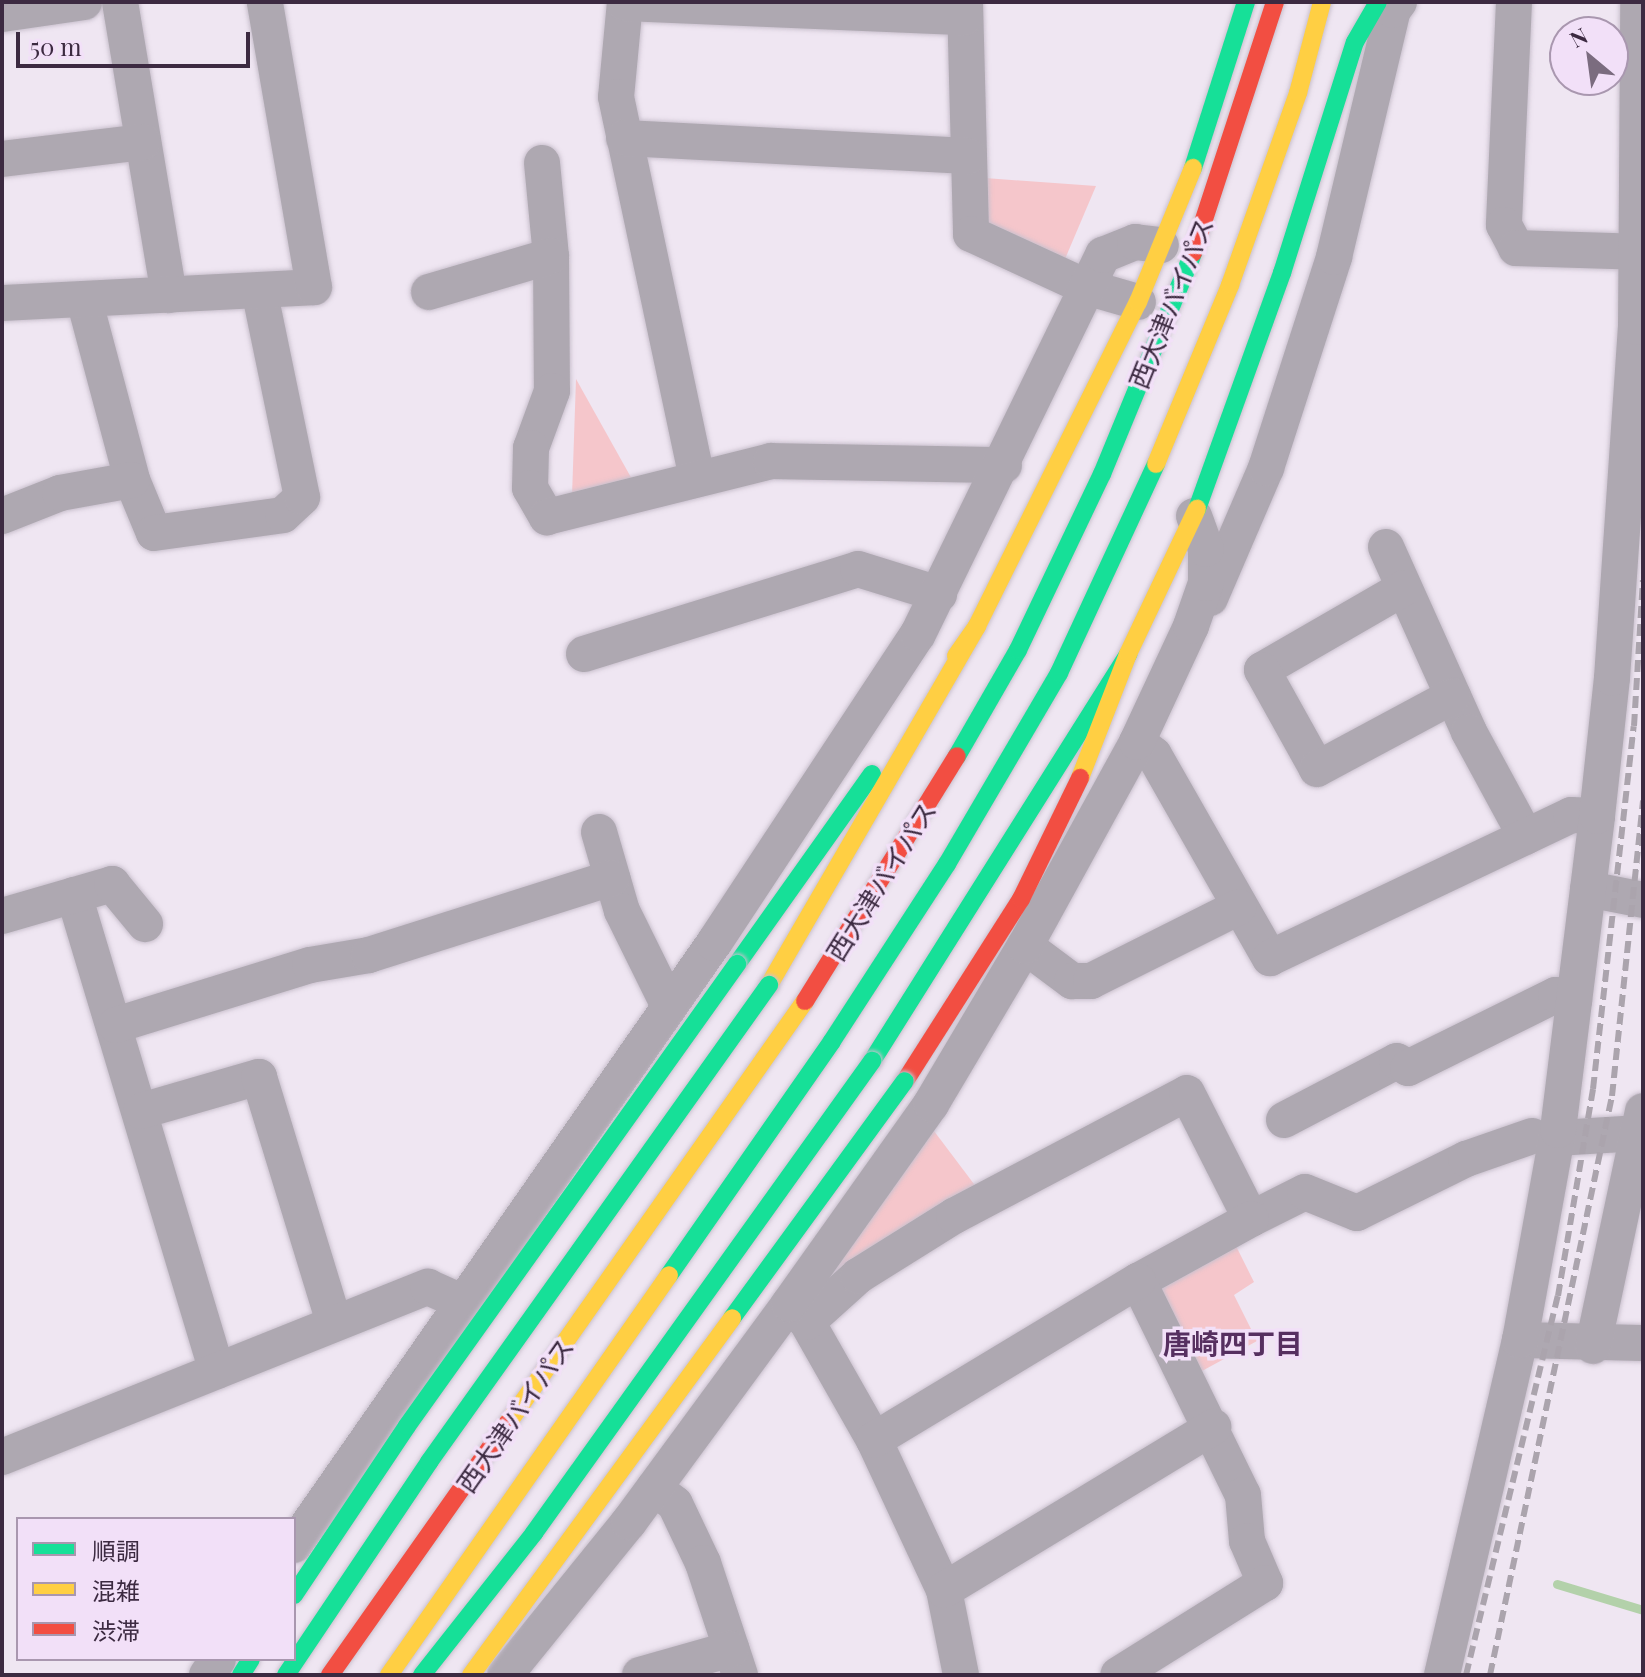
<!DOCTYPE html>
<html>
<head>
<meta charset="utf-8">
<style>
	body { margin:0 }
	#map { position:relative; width:1645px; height:1677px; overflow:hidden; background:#efe6f2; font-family:"Playfair Display","Noto Sans JP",serif }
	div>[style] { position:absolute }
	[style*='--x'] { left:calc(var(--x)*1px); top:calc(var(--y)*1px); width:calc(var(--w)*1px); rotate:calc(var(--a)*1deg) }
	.green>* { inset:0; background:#f5c6cb }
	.stream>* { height:9px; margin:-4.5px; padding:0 4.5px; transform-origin:4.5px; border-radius:4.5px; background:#b3d1aa }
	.roads { filter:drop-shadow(0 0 2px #cac1ce) drop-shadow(0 0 2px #cac1ce) }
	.street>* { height:36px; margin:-18px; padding:0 18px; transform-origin:18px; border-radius:18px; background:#aea8b1 }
	.fast>* { height:18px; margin:-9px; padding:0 9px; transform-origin:9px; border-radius:9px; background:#16e098 }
	.slow>* { height:18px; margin:-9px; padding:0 9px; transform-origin:9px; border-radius:9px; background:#ffcf43 }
	.jam>* { height:18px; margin:-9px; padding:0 9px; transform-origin:9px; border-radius:9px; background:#f24e42 }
	.rail>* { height:6px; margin-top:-3px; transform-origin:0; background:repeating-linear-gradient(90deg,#aba4ad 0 12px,transparent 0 18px) }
	.bridges { filter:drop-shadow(0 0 2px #cac1ce) drop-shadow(0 0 2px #cac1ce) }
	.fast-bridge>* { height:18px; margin:-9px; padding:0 9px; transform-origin:9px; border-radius:9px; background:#16e098 }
	.slow-bridge>* { height:18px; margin:-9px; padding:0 9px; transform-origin:9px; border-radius:9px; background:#ffcf43 }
	.jam-bridge>* { height:18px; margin:-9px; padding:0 9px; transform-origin:9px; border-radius:9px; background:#f24e42 }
	span { translate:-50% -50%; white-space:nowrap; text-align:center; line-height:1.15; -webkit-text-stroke:7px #f2e0f8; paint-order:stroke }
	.street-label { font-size:26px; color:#3c2a41 }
	.neighbourhood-label { font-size:28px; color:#562f60; font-weight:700 }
	.frame { position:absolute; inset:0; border:4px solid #3c2a41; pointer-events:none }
	.legend { position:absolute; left:16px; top:1517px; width:280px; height:144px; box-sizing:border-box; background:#f2e0f8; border:2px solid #a997af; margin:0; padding:10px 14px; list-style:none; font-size:24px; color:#3c2a41 }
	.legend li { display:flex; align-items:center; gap:16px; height:40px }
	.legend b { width:40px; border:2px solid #a997af }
	.north { position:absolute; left:1549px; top:16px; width:80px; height:80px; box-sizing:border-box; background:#f2e0f8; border:2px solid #a997af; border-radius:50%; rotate:331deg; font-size:22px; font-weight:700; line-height:32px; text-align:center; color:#3c2a41 }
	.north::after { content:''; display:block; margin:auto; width:28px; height:36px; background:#7b6c7f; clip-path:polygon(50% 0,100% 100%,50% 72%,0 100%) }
	.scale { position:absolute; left:16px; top:32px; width:234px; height:36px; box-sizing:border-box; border:4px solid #3c2a41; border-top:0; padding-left:10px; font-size:24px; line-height:28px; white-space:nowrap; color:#3c2a41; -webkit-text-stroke:6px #f2e0f8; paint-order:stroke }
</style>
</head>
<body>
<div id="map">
	<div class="green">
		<div style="clip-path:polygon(985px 178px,1096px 186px,1065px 259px,981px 229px)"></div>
		<div style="clip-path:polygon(576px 379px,633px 481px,572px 496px)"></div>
		<div style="clip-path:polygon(934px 1131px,980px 1192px,810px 1301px)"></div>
		<div style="clip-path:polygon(1236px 1246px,1254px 1282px,1234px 1295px,1257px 1341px,1202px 1371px,1158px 1291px)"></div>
	</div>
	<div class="stream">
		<div style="--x:1557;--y:1584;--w:90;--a:16.8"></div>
	</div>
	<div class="roads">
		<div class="street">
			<div style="--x:120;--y:2;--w:297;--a:80.5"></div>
			<div style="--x:625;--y:2;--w:95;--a:95.4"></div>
			<div style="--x:616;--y:97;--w:390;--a:78"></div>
			<div style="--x:965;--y:2;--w:232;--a:88.5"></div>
			<div style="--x:971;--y:234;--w:127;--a:24.7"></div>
			<div style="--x:1086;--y:287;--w:54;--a:16.1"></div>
			<div style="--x:1514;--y:2;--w:223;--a:92.6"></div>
			<div style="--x:1504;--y:225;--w:26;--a:62"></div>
			<div style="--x:1516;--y:248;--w:127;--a:1.8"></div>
			<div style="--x:625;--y:3;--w:340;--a:2.4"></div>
			<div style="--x:2;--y:14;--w:83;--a:-8.3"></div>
			<div style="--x:624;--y:138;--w:345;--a:3"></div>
			<div style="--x:2;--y:159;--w:142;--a:-6.9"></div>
			<div style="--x:542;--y:163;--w:93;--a:84.5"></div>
			<div style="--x:551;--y:256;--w:135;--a:89.6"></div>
			<div style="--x:552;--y:391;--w:61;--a:110.2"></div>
			<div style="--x:531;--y:448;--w:40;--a:91.4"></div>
			<div style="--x:530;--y:488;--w:34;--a:60"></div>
			<div style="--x:547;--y:517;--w:231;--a:-14"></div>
			<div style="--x:771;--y:461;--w:233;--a:1"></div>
			<div style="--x:429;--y:292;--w:127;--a:-16.4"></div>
			<div style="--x:84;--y:299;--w:187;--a:75.1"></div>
			<div style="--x:132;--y:480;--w:57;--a:67.5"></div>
			<div style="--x:154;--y:533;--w:130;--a:-7.9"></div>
			<div style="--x:283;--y:515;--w:26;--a:-43"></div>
			<div style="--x:302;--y:497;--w:211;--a:-101.7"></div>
			<div style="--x:2;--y:303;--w:312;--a:-2.9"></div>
			<div style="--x:314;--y:287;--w:289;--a:-99.8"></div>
			<div style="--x:2;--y:516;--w:62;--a:-21.6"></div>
			<div style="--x:60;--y:493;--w:73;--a:-10.2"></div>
			<div style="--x:1386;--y:547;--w:203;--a:65.8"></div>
			<div style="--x:1469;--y:732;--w:119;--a:61.5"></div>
			<div style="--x:1404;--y:588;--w:164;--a:150"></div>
			<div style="--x:1262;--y:670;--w:113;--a:60.9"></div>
			<div style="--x:1317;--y:769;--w:154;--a:-28.2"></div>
			<div style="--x:1210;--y:598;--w:142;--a:-66.7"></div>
			<div style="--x:1266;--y:468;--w:222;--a:-72.1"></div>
			<div style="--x:1334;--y:257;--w:254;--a:-76.6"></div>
			<div style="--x:1393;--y:10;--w:10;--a:-53"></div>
			<div style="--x:584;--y:654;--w:287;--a:-17.2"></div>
			<div style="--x:858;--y:569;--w:85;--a:17.2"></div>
			<div style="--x:1137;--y:742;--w:21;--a:37"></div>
			<div style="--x:1154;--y:755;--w:234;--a:60.3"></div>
			<div style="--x:1270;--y:958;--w:333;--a:-25.4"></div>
			<div style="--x:1571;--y:815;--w:26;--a:2"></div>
			<div style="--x:599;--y:832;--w:82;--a:73.8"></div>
			<div style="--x:622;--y:911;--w:104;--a:63.7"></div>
			<div style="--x:1588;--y:889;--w:56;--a:11.3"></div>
			<div style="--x:74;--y:895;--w:497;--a:73.3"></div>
			<div style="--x:2;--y:916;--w:115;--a:-16.2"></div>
			<div style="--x:112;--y:884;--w:52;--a:50.5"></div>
			<div style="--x:1025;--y:946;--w:59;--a:36.7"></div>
			<div style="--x:1072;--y:981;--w:19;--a:0"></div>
			<div style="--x:1091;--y:981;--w:165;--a:-26.6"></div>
			<div style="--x:116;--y:1025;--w:203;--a:-17.2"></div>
			<div style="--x:310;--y:965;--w:60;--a:-9.6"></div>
			<div style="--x:369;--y:955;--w:255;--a:-17.6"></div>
			<div style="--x:141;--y:1111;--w:123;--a:-16.1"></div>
			<div style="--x:259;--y:1077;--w:257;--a:73"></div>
			<div style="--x:1284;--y:1120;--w:127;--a:-27.6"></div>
			<div style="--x:1397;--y:1061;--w:13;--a:32"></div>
			<div style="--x:1408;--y:1068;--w:165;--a:-26.3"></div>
			<div style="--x:1556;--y:995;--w:19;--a:16"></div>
			<div style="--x:1557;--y:1138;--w:81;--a:-3.5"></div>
			<div style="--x:1251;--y:1219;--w:60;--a:-26.6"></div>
			<div style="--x:1305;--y:1192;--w:56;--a:22"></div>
			<div style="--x:1357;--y:1213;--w:122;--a:-26.4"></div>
			<div style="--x:1466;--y:1159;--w:70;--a:-19.2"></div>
			<div style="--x:791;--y:1306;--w:23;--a:45"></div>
			<div style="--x:807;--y:1322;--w:136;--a:60.4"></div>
			<div style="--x:807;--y:1322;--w:69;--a:-42"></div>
			<div style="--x:858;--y:1276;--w:113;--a:-32"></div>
			<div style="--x:954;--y:1216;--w:263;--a:-27.8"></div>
			<div style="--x:1187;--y:1093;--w:141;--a:63.1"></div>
			<div style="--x:1251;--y:1219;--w:129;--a:151.2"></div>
			<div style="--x:1138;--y:1281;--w:238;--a:63.9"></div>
			<div style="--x:1243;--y:1495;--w:46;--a:85"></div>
			<div style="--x:1247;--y:1541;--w:46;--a:66.8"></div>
			<div style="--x:1265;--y:1583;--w:173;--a:148"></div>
			<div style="--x:1520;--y:1340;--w:123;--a:1.4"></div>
			<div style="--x:1593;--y:1346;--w:240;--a:-78"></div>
			<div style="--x:2;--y:1457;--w:459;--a:-21.8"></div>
			<div style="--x:428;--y:1287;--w:35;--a:24"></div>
			<div style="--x:654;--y:1488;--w:26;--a:37"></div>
			<div style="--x:675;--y:1504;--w:65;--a:64.6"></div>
			<div style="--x:703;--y:1563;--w:118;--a:71.7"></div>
			<div style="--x:294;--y:1545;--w:734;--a:-55.1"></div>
			<div style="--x:714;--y:943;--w:370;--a:-56.6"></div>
			<div style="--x:918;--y:634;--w:422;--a:-64"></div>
			<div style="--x:1103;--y:255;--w:35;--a:-22"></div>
			<div style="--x:1135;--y:242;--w:26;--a:7"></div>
			<div style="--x:944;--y:1590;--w:166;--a:-115"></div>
			<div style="--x:874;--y:1440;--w:308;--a:-31.1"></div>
			<div style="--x:207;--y:1675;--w:19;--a:-55"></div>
			<div style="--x:505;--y:1675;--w:197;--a:-51"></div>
			<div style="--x:629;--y:1522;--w:270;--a:-53.7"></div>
			<div style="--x:789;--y:1304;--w:245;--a:-54.6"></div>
			<div style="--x:931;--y:1104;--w:184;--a:-59.3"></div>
			<div style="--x:1025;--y:946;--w:233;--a:-61.2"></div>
			<div style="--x:1137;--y:742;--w:128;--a:-65"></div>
			<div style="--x:1191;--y:626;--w:46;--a:-70.8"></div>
			<div style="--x:1206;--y:583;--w:34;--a:-90"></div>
			<div style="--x:1206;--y:549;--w:35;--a:-110"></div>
			<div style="--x:640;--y:1675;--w:95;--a:-15.9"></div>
			<div style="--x:961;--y:1675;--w:87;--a:-101.3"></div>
			<div style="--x:944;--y:1590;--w:315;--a:-31.2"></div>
			<div style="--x:1442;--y:1675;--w:344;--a:-76.9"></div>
			<div style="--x:1520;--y:1340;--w:213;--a:-79.7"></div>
			<div style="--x:1558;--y:1130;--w:316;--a:-82.9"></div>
			<div style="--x:1597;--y:816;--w:139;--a:-83.8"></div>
			<div style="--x:1612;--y:678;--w:352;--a:-86.1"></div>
			<div style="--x:1636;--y:327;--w:325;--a:-89.6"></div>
		</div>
		<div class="fast">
			<div style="--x:1193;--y:168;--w:174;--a:-72.3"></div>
			<div style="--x:1197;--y:509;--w:251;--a:-70.2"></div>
			<div style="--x:1282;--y:273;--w:242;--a:-72.5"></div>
			<div style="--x:1355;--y:42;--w:46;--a:-60.1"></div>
			<div style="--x:737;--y:964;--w:233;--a:-54.6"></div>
			<div style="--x:872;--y:1061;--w:481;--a:-57.8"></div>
			<div style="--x:241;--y:1675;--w:19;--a:-58"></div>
		</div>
		<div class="slow">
			<div style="--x:956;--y:656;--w:37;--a:-55"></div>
			<div style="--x:977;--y:626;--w:362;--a:-63.6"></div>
			<div style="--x:1138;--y:302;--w:145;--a:-67.7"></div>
			<div style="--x:1080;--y:778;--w:133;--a:-68.8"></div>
			<div style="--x:1128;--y:654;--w:161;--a:-64.6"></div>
			<div style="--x:769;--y:985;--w:415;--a:-59.9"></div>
		</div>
		<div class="jam">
			<div style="--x:905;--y:1081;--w:216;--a:-57.5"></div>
			<div style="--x:1021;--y:899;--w:135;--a:-64"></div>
		</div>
	</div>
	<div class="rail">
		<div style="--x:1466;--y:1675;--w:390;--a:-76.4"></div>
		<div style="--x:1558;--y:1296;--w:210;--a:-80.4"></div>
		<div style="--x:1593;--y:1089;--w:365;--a:-83.6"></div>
		<div style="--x:1634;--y:726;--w:146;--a:-86.5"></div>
		<div style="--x:1490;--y:1675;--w:592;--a:-78.1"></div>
		<div style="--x:1612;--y:1096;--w:297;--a:-84"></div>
	</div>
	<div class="bridges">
		<div class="fast-bridge">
			<div style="--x:957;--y:756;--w:122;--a:-60.1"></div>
			<div style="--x:1018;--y:650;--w:195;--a:-64.5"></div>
			<div style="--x:1102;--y:474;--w:239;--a:-67.6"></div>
			<div style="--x:669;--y:1275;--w:285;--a:-55.1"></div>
			<div style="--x:832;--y:1041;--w:211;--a:-57"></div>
			<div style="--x:947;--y:864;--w:221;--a:-59.6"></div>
			<div style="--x:1059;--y:673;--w:230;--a:-65.1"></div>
			<div style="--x:732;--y:1318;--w:293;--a:-53.9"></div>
			<div style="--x:294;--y:1595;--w:203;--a:-56.2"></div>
			<div style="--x:407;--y:1426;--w:568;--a:-54.46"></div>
			<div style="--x:286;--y:1675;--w:257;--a:-56.1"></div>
			<div style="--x:429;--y:1462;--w:586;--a:-54.52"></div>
			<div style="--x:422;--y:1675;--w:181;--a:-51.7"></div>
			<div style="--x:534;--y:1533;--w:581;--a:-54.39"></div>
		</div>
		<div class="slow-bridge">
			<div style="--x:1156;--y:464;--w:194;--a:-67.5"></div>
			<div style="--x:1230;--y:285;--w:204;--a:-70.5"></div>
			<div style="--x:1298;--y:93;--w:94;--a:-75.2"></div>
			<div style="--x:508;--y:1423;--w:516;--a:-54.86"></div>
			<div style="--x:389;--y:1675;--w:488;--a:-55"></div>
			<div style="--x:471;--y:1675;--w:442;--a:-53.8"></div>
		</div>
		<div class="jam-bridge">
			<div style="--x:1193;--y:253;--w:264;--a:-71.9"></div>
			<div style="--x:805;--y:1001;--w:288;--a:-58.2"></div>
			<div style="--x:330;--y:1675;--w:309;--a:-54.8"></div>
		</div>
	</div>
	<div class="street-label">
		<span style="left:1171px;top:303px;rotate:-68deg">西大津バイパス</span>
		<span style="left:881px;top:881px;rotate:-58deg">西大津バイパス</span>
		<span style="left:515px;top:1415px;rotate:-55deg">西大津バイパス</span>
	</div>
	<div class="neighbourhood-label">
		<span style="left:1233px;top:1343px">唐崎四丁目</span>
	</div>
	<div class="frame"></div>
	<ul class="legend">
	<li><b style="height:10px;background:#16e098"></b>順調</li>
	<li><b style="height:10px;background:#ffcf43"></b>混雑</li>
	<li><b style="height:10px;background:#f24e42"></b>渋滞</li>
	</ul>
	<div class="north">N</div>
	<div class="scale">50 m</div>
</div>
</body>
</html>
